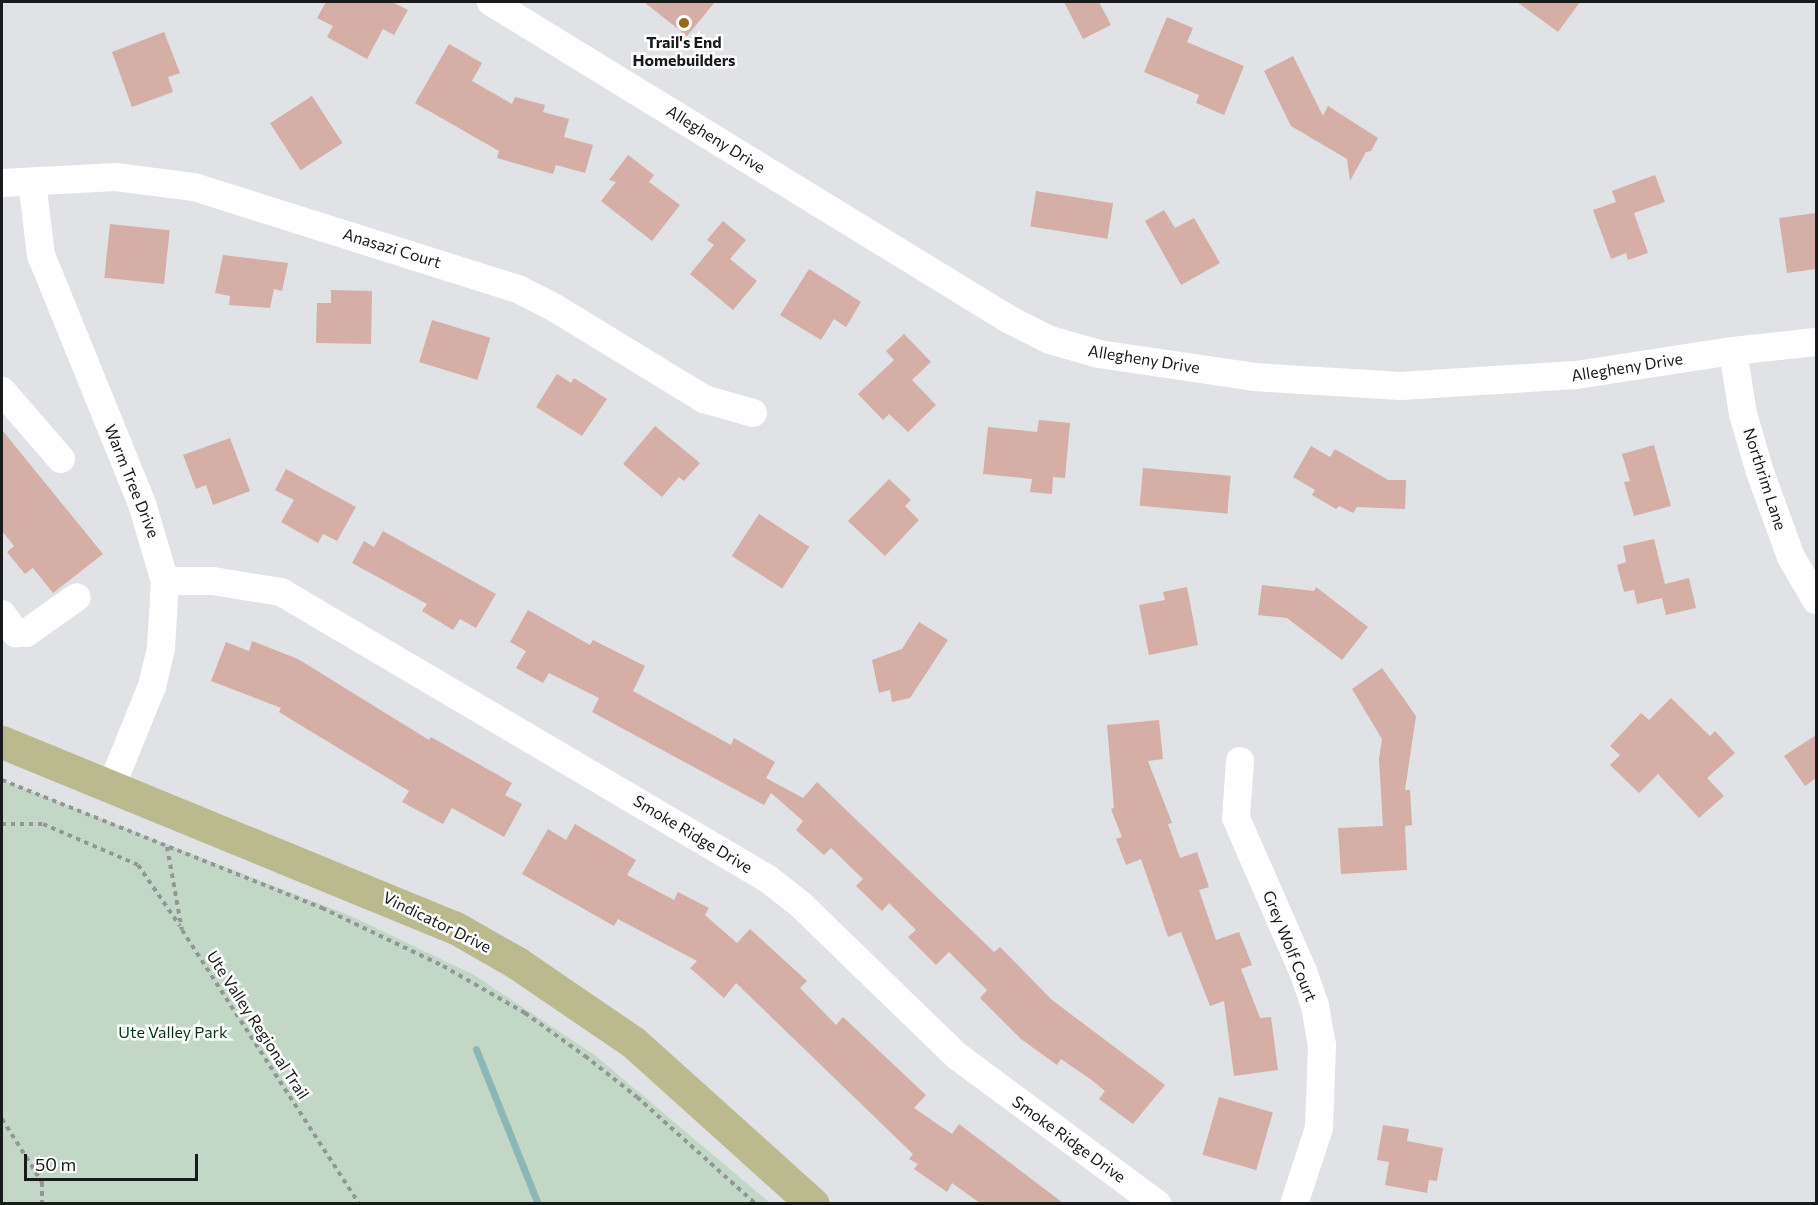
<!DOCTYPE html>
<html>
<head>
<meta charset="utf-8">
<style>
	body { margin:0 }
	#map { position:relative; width:1818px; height:1205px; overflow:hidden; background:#e0e2e5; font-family:Commissioner,sans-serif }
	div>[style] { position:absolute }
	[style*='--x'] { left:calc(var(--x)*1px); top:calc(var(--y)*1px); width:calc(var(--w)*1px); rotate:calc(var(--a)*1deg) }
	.green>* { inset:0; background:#c3d7c6 }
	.stream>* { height:7px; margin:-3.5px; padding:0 3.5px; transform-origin:3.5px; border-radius:3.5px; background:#8cb7b7 }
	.building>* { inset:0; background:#d5aea6; transform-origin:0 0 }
	.path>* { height:4px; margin-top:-2px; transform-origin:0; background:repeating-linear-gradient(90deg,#939597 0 4.5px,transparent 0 9px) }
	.minor>* { height:28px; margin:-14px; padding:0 14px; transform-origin:14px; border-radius:14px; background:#fff }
	.major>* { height:33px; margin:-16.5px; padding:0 16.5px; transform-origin:16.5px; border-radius:16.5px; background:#bbb98e }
	.dots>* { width:16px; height:16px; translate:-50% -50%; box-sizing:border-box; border:3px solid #fff; border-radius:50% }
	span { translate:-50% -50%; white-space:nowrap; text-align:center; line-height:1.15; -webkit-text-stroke:5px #fff; paint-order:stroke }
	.poi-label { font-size:16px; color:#191a1b; font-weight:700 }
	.street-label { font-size:16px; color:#191a1b }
	.park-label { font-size:16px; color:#033414 }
	.frame { position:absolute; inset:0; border:3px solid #191a1b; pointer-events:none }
	.scale { position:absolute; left:24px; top:1154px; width:174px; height:27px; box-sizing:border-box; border:3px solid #191a1b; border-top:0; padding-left:8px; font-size:18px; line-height:21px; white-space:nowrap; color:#191a1b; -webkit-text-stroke:4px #fff; paint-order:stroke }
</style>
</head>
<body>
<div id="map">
	<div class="green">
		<div style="clip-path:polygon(2px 780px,351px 916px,474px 975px,596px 1056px,770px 1203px,2px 1203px)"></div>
	</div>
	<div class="stream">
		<div style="--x:476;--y:1049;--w:167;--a:68.2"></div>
	</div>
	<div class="building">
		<div style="clip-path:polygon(326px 2px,392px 2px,408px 10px,394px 35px,383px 29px,367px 59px,327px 37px,333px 26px,317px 18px)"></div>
		<div style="clip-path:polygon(644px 2px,715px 2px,687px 36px)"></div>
		<div style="clip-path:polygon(1064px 2px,1099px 2px,1111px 25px,1083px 39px)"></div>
		<div style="clip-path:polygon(1517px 2px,1580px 2px,1558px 32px)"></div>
		<div style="clip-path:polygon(1167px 17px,1193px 28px,1187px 42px,1244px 66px,1224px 115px,1196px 103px,1199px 95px,1144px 72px)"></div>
		<div style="clip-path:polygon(164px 32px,180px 73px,168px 77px,173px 92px,132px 107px,112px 52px)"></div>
		<div style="clip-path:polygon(449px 44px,482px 63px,472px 81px,512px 104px,515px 97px,545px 105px,543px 112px,569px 119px,564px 137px,593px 145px,585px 173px,556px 165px,553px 174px,497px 158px,499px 151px,415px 103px)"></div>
		<div style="clip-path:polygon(1293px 56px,1323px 116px,1328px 106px,1378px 138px,1371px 151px,1366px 152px,1350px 181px,1347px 159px,1291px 126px,1264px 71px)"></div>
		<div style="left:312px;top:96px;width:56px;height:50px;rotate:57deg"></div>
		<div style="clip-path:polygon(628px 155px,654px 175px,649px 182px,680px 205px,652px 241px,601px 201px,616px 182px,609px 180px)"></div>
		<div style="clip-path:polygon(1655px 175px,1665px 202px,1634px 213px,1648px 253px,1628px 260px,1626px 253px,1611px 259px,1593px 210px,1616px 202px,1612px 191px)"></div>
		<div style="left:1036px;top:191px;width:78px;height:36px;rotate:9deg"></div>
		<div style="clip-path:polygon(1164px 210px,1175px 228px,1194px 218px,1220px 263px,1181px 285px,1145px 221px)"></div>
		<div style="clip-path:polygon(1816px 213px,1816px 269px,1787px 273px,1779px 218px)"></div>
		<div style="clip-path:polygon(723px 221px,746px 240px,730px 259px,757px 281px,733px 310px,690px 274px,714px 245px,707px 240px)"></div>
		<div style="left:110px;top:224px;width:60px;height:54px;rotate:6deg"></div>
		<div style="clip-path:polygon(223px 255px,288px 263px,282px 291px,274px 289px,270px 308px,229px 305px,230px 296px,215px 293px)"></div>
		<div style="clip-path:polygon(809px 269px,861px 302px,846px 327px,834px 319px,821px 340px,780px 315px)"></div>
		<div style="clip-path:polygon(331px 290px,372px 291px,371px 344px,316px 343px,317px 303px,331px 303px)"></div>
		<div style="left:432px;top:320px;width:61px;height:44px;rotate:17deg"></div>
		<div style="clip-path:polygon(904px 334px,931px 362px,912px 380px,936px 405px,908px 432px,889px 414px,883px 420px,858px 394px,894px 360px,886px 351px)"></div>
		<div style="clip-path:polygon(557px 374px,571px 383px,574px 378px,607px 399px,582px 436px,536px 407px)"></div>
		<div style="clip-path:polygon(1039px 420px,1070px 423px,1065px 478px,1053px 477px,1052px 494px,1030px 492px,1032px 479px,983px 474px,988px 427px,1037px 432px)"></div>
		<div style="clip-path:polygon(655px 426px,700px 463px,684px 481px,679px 477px,662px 497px,623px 464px)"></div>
		<div style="clip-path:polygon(2px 430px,103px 554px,53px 593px,33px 568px,25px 574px,7px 552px,14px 546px,2px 531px)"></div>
		<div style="clip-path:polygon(230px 438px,250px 491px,213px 505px,206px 485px,196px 489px,183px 455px)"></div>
		<div style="clip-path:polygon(1654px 445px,1671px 506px,1634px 516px,1624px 482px,1630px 481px,1622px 454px)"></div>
		<div style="clip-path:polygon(1311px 446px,1330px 457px,1335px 449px,1388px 480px,1406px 480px,1405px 509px,1357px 507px,1353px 513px,1339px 506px,1336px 509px,1312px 495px,1315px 490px,1293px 477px)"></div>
		<div style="left:1143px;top:468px;width:88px;height:38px;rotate:5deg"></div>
		<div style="clip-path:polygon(286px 469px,356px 507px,337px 541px,323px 534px,318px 543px,281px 522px,294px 500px,275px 490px)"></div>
		<div style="clip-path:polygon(889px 479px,911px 500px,905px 506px,919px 520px,885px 556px,848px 521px)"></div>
		<div style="left:759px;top:514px;width:60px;height:50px;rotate:33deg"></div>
		<div style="clip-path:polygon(383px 531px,496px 594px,476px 628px,460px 619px,453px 630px,422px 611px,427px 604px,352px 563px,364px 541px,374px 547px)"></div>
		<div style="clip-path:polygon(1654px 539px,1665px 584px,1689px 578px,1696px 608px,1666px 615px,1662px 598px,1637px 604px,1634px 590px,1624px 592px,1617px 565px,1626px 562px,1623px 546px)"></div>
		<div style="clip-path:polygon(1262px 585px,1314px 591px,1316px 587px,1368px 627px,1342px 660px,1287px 618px,1258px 615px)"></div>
		<div style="clip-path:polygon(1187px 587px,1198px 645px,1149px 655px,1139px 605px,1165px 600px,1163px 592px)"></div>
		<div style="clip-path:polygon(528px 610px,590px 645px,593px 640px,645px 666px,633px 691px,731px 745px,734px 738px,775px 762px,766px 778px,803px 798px,817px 782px,994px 952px,1000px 947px,1052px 1000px,1165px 1085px,1133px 1124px,1099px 1099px,1105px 1091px,1093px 1081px,1061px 1059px,1057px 1065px,1021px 1039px,980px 998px,987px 990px,949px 952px,936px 965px,908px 937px,916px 930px,889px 903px,882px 911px,856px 886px,863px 879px,831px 848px,824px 855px,796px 830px,803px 821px,771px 793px,764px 805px,592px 712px,599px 698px,549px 673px,543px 683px,516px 668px,526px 651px,510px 642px)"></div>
		<div style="clip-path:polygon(919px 622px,948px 640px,910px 698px,892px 702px,890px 690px,879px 693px,872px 660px,902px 649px)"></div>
		<div style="clip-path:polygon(252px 641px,298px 659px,429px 740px,431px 737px,512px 783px,505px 795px,522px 804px,504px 837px,452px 808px,443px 824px,402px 802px,409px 791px,279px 712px,281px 708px,211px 681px,226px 642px,249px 651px)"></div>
		<div style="clip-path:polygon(1382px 668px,1416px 716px,1405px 790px,1410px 790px,1412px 825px,1405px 826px,1407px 870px,1341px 874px,1338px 828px,1383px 826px,1379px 759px,1382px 739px,1352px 689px)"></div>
		<div style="clip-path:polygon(1671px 698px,1710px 736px,1715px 731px,1735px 753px,1707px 778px,1724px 796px,1699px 818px,1658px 774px,1639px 793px,1610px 765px,1620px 755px,1610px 746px,1641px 713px,1649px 720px)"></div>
		<div style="clip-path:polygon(1159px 720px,1163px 759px,1148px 761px,1172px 823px,1168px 824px,1180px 858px,1197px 852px,1209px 887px,1199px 890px,1216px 940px,1239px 932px,1252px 965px,1241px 969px,1260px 1018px,1271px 1017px,1278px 1070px,1234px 1076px,1224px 1001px,1210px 1006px,1181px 932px,1168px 937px,1141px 859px,1126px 865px,1116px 839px,1122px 837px,1111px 809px,1114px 808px,1107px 725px)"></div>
		<div style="clip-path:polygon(1816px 735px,1816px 778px,1805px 786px,1784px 756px)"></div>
		<div style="clip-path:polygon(575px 824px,636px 860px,627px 875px,674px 900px,678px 892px,709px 908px,705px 915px,737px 943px,750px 929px,807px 981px,800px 988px,836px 1025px,843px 1017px,926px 1095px,914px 1108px,952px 1134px,959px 1124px,1063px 1203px,980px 1203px,952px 1183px,947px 1192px,914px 1169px,918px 1164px,909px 1159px,913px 1154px,736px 983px,724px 998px,690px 968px,697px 961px,618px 919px,614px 926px,522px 874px,548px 829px,566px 840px)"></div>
		<div style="left:1219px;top:1097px;width:56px;height:60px;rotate:16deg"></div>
		<div style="clip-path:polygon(1383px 1125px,1409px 1129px,1407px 1141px,1443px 1148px,1437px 1181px,1429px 1180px,1427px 1193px,1385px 1185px,1389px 1162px,1377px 1160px)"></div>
	</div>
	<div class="path">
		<div style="--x:2;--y:780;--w:345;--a:21.8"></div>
		<div style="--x:322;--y:908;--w:134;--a:25.6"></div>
		<div style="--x:443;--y:966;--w:95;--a:29.8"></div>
		<div style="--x:525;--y:1013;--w:74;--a:35.6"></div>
		<div style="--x:585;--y:1056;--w:66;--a:38.3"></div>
		<div style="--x:637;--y:1097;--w:160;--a:42"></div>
		<div style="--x:2;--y:824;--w:41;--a:0"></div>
		<div style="--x:43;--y:824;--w:103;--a:23.3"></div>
		<div style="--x:138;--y:865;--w:74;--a:55.5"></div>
		<div style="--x:167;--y:847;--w:84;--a:79.8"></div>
		<div style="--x:182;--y:930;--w:326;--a:57.1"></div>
		<div style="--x:2;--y:1119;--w:75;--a:57.6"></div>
		<div style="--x:42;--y:1182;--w:22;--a:90"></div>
	</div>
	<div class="minor">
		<div style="--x:491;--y:2;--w:609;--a:31.5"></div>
		<div style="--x:1010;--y:320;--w:45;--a:26.6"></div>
		<div style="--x:1050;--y:340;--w:51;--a:15.9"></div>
		<div style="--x:1099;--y:354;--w:157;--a:8.4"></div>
		<div style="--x:1254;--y:377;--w:147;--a:3.5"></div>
		<div style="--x:1401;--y:386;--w:175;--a:-3.6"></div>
		<div style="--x:1576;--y:375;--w:159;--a:-8.7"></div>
		<div style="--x:1733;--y:351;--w:83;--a:-6.2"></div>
		<div style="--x:32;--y:182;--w:74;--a:83"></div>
		<div style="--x:41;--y:255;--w:269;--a:67.9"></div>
		<div style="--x:142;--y:504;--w:80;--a:73.4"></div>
		<div style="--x:165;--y:581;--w:67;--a:93.4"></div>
		<div style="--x:161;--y:648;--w:39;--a:103"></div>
		<div style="--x:152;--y:686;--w:107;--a:112"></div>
		<div style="--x:2;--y:183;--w:114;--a:-3"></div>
		<div style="--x:116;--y:177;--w:79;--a:7.3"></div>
		<div style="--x:194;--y:187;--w:342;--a:17.5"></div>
		<div style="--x:520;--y:290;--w:39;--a:27"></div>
		<div style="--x:555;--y:308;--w:175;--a:31.4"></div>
		<div style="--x:704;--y:399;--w:51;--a:15.9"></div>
		<div style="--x:1733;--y:351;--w:64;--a:81"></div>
		<div style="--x:1743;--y:414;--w:60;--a:73.7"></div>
		<div style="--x:1760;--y:472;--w:90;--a:70"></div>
		<div style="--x:1791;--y:557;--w:50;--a:59.8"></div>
		<div style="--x:2;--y:391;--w:90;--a:49.1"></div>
		<div style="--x:165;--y:581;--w:48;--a:0"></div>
		<div style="--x:213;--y:581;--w:69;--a:9.2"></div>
		<div style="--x:281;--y:592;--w:565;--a:30.51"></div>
		<div style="--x:768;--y:879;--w:41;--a:38"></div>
		<div style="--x:800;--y:904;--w:219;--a:44.1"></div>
		<div style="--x:957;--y:1056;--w:249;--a:36.5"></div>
		<div style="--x:2;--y:614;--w:24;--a:54"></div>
		<div style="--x:16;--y:633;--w:10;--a:0"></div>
		<div style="--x:26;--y:633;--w:62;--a:-35.2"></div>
		<div style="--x:1240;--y:761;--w:57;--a:94"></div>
		<div style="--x:1236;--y:818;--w:167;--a:66.4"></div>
		<div style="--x:1303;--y:971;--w:37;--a:71"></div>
		<div style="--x:1315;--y:1006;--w:40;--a:80"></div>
		<div style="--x:1322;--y:1045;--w:83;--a:92.1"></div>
		<div style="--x:1319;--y:1128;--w:80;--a:108.2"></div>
	</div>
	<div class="major">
		<div style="--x:2;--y:742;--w:488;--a:22.3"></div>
		<div style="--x:454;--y:927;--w:73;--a:29.7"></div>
		<div style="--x:517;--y:963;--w:140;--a:34.3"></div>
		<div style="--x:633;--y:1042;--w:242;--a:42"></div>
	</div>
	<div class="dots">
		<div style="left:684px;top:23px;background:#976618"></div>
	</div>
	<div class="poi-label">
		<span style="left:684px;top:51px">Trail's End<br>Homebuilders</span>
	</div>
	<div class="street-label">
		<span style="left:716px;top:139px;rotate:32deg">Allegheny Drive</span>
		<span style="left:392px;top:248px;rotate:17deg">Anasazi Court</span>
		<span style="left:1144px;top:359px;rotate:9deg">Allegheny Drive</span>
		<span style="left:1627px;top:367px;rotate:-9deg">Allegheny Drive</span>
		<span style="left:1765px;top:479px;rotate:72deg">Northrim Lane</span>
		<span style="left:132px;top:481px;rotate:68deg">Warm Tree Drive</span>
		<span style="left:693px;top:834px;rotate:31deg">Smoke Ridge Drive</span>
		<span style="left:437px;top:922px;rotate:26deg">Vindicator Drive</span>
		<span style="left:1290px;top:946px;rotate:68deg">Grey Wolf Court</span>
		<span style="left:258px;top:1025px;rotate:57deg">Ute Valley Regional Trail</span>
		<span style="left:1069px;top:1139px;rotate:36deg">Smoke Ridge Drive</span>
	</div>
	<div class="park-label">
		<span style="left:173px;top:1032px">Ute Valley Park</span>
	</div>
	<div class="frame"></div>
	<div class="scale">50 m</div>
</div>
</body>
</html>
